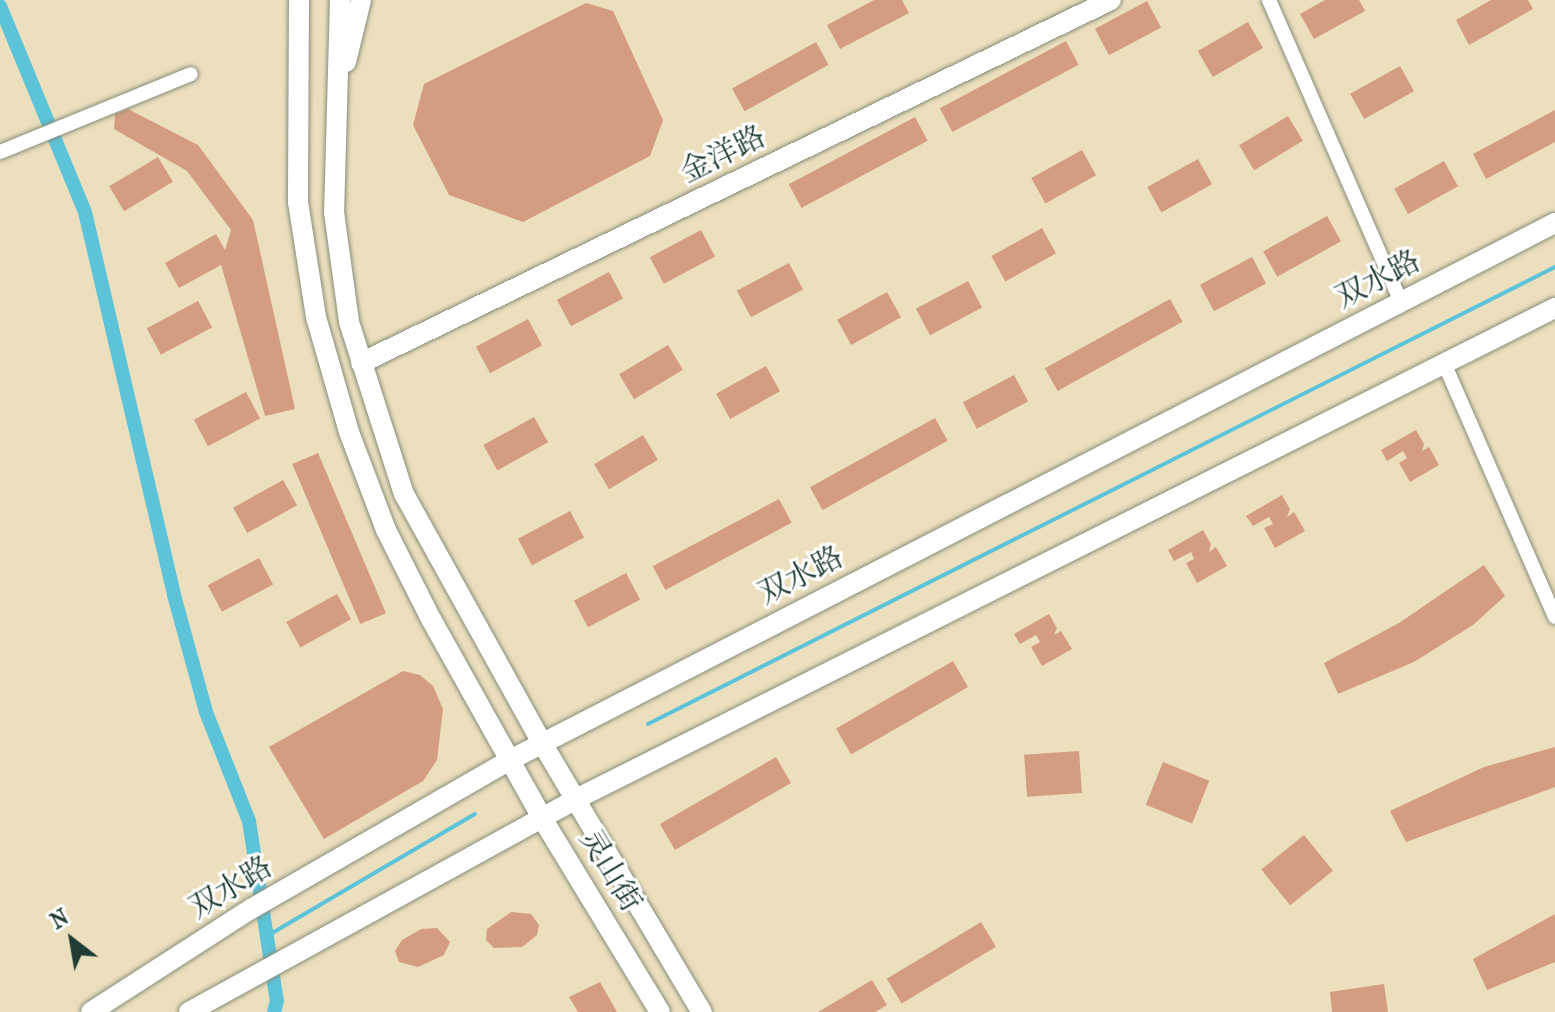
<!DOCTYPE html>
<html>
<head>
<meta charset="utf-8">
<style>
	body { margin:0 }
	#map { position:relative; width:1555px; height:1012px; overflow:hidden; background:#ecdfbe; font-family:"IM FELL French Canon","Noto Serif SC",serif }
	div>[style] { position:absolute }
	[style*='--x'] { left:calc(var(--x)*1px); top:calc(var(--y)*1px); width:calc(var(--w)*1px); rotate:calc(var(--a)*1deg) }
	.stream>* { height:4px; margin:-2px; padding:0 2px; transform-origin:2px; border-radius:2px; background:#5cc3d9 }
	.canal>* { height:14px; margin:-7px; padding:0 7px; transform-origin:7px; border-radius:7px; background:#5cc3d9 }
	.building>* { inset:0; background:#d49d82; transform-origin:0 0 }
	.roads { filter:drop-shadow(0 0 2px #868e79) drop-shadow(0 0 2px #868e79) }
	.street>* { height:14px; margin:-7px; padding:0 7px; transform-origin:7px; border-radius:7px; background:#fff }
	.secondary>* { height:20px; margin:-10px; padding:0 10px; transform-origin:10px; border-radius:10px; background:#fff }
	span { translate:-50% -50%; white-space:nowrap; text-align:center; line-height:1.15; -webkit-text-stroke:6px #fff; paint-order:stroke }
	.street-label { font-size:30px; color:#1f3d34 }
	.north { position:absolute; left:32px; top:900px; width:80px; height:80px; -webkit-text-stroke:6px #fff; paint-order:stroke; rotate:329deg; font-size:22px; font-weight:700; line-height:32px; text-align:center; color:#1f3d34 }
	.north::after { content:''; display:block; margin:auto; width:28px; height:36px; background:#1f3d34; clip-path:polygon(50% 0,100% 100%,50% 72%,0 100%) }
</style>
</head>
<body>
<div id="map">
	<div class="stream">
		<div style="--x:648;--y:724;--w:1016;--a:-26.74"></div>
		<div style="--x:267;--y:936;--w:241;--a:-30.4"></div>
	</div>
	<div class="canal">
		<div style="--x:0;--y:6;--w:223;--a:67.6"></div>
		<div style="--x:85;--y:212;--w:393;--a:76.9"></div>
		<div style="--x:174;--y:595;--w:121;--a:74.7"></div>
		<div style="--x:206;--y:712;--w:117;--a:68.5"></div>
		<div style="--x:249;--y:821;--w:182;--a:81.2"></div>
		<div style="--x:277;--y:1001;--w:11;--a:105"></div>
	</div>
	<div class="building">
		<div style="clip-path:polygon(874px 0,902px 0,909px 13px,840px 49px,827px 25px)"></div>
		<div style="clip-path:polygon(1325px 0,1359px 0,1365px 11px,1314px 39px,1300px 14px)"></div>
		<div style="clip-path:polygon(1491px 0,1528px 0,1533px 9px,1469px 45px,1456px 20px)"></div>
		<div style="left:1147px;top:1px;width:30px;height:59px;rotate:62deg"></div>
		<div style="clip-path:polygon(586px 3px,613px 11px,663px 120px,650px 156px,523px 222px,449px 195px,413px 125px,424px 84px)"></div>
		<div style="left:1248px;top:22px;width:30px;height:58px;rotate:60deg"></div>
		<div style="left:1066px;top:41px;width:27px;height:143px;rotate:62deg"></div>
		<div style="left:816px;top:42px;width:26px;height:96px;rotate:61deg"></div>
		<div style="left:1400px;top:66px;width:29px;height:57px;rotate:61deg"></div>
		<div style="clip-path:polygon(128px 109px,198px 145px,253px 220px,295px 409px,265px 416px,221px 265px,179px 288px,165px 263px,216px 234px,225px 250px,231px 230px,187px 171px,114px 129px,115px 114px)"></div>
		<div style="clip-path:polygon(1555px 110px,1555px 142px,1486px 179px,1473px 154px)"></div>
		<div style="left:1288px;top:116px;width:29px;height:57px;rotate:59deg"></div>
		<div style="left:915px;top:117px;width:27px;height:143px;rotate:62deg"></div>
		<div style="left:1082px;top:150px;width:29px;height:58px;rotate:61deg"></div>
		<div style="left:158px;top:157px;width:29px;height:57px;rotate:59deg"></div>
		<div style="left:1198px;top:159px;width:29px;height:58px;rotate:61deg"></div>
		<div style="left:1444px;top:161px;width:29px;height:57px;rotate:61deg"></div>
		<div style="left:1327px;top:216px;width:29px;height:73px;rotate:61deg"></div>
		<div style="left:1042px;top:228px;width:29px;height:58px;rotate:61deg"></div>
		<div style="left:701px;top:230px;width:30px;height:58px;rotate:62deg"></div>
		<div style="left:1252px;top:257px;width:30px;height:59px;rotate:62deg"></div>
		<div style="left:789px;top:263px;width:30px;height:59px;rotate:62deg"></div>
		<div style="left:609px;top:272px;width:30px;height:59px;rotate:62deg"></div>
		<div style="left:968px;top:281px;width:30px;height:59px;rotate:62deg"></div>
		<div style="left:887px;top:292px;width:29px;height:57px;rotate:61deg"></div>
		<div style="left:1170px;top:299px;width:26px;height:143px;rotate:61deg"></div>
		<div style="left:198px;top:301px;width:30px;height:58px;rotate:62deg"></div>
		<div style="left:528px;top:319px;width:30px;height:59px;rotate:62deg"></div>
		<div style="left:668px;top:345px;width:29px;height:57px;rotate:59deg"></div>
		<div style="left:766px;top:366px;width:29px;height:57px;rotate:61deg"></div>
		<div style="left:1014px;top:375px;width:30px;height:58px;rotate:62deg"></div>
		<div style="left:246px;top:392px;width:30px;height:59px;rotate:62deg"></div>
		<div style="left:534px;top:417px;width:29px;height:58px;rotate:61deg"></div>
		<div style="left:935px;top:418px;width:26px;height:143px;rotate:61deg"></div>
		<div style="clip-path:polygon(1416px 430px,1424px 444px,1422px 451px,1429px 447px,1439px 465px,1410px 482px,1399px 463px,1407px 458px,1403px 451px,1387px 461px,1381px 450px)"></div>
		<div style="left:643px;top:435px;width:29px;height:57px;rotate:59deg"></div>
		<div style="left:318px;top:453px;width:174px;height:28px;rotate:67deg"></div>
		<div style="left:283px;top:480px;width:29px;height:57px;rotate:61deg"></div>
		<div style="clip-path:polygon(1282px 495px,1290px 509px,1287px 517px,1294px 512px,1305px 531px,1275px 548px,1264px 528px,1273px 524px,1269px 517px,1253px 526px,1246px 516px)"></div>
		<div style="left:779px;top:499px;width:27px;height:143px;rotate:62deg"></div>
		<div style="left:570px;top:511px;width:30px;height:59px;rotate:62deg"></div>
		<div style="clip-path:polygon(1203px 530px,1211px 544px,1209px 552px,1216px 547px,1227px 566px,1197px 583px,1186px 563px,1194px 559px,1191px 552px,1174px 561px,1168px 550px)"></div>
		<div style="left:259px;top:558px;width:30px;height:58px;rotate:62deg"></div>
		<div style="clip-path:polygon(1484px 565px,1505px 596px,1473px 625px,1414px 662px,1338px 694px,1324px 663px,1399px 623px)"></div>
		<div style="left:626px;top:573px;width:30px;height:59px;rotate:62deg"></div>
		<div style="left:337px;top:594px;width:29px;height:58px;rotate:61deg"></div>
		<div style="clip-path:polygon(1049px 614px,1057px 628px,1054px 635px,1061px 631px,1072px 649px,1042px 666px,1031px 647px,1040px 642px,1036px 635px,1020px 644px,1014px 634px)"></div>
		<div style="left:953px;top:661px;width:30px;height:135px;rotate:60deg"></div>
		<div style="clip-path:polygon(403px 671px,420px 675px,433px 686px,443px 709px,437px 760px,423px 781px,324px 839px,269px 747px)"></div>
		<div style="clip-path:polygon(1555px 747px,1555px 787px,1406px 842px,1390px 811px,1484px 767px)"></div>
		<div style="left:1079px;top:751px;width:42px;height:55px;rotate:86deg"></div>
		<div style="left:776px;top:757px;width:30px;height:134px;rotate:60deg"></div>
		<div style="left:1163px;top:762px;width:50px;height:46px;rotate:22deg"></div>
		<div style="left:1304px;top:835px;width:46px;height:55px;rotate:51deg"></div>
		<div style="clip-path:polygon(511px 912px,531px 914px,539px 925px,537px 935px,522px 947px,494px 948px,486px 940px,487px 929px)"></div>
		<div style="clip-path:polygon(1555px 914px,1555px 962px,1487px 990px,1473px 959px)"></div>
		<div style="left:981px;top:922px;width:29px;height:110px;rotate:59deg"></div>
		<div style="clip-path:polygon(437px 928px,450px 942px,444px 955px,418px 967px,399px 962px,395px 951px,402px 940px,421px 929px)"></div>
		<div style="clip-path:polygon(872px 980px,887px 1005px,875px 1012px,818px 1012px)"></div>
		<div style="clip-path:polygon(600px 982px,617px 1012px,578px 1012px,569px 997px)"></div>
		<div style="clip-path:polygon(1384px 984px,1388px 1012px,1332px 1012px,1330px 992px)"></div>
	</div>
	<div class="roads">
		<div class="street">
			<div style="--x:1269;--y:0;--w:330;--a:66.4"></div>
			<div style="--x:0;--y:152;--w:206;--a:-22.2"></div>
			<div style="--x:1444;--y:363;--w:277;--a:66.4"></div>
		</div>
		<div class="secondary">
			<div style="--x:299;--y:0;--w:202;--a:90.3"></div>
			<div style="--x:298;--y:202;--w:116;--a:81.1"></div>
			<div style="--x:316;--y:317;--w:120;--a:74"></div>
			<div style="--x:349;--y:432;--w:105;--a:69.3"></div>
			<div style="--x:386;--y:530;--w:100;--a:63.2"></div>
			<div style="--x:431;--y:619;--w:228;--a:60.8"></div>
			<div style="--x:542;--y:818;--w:227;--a:58.7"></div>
			<div style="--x:340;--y:0;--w:212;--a:91.6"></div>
			<div style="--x:334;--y:212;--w:111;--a:82.2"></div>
			<div style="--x:349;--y:322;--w:181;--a:72.3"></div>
			<div style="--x:404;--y:494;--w:285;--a:61"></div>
			<div style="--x:542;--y:743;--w:313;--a:59.3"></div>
			<div style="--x:346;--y:62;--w:64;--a:-76.4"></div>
			<div style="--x:361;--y:363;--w:833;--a:-25.83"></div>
			<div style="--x:91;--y:1012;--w:190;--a:-32.8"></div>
			<div style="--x:251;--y:909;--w:299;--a:-29.9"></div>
			<div style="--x:510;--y:760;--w:1175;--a:-27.2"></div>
			<div style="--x:189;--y:1012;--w:440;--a:-28.8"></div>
			<div style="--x:574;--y:800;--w:1097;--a:-26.64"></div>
		</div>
	</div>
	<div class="street-label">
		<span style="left:723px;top:155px;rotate:-26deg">金洋路</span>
		<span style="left:1378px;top:280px;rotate:-27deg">双水路</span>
		<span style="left:801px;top:576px;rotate:-27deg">双水路</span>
		<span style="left:610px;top:871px;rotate:59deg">灵山街</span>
		<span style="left:231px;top:888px;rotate:-31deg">双水路</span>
	</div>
	<div class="north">N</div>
</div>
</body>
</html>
